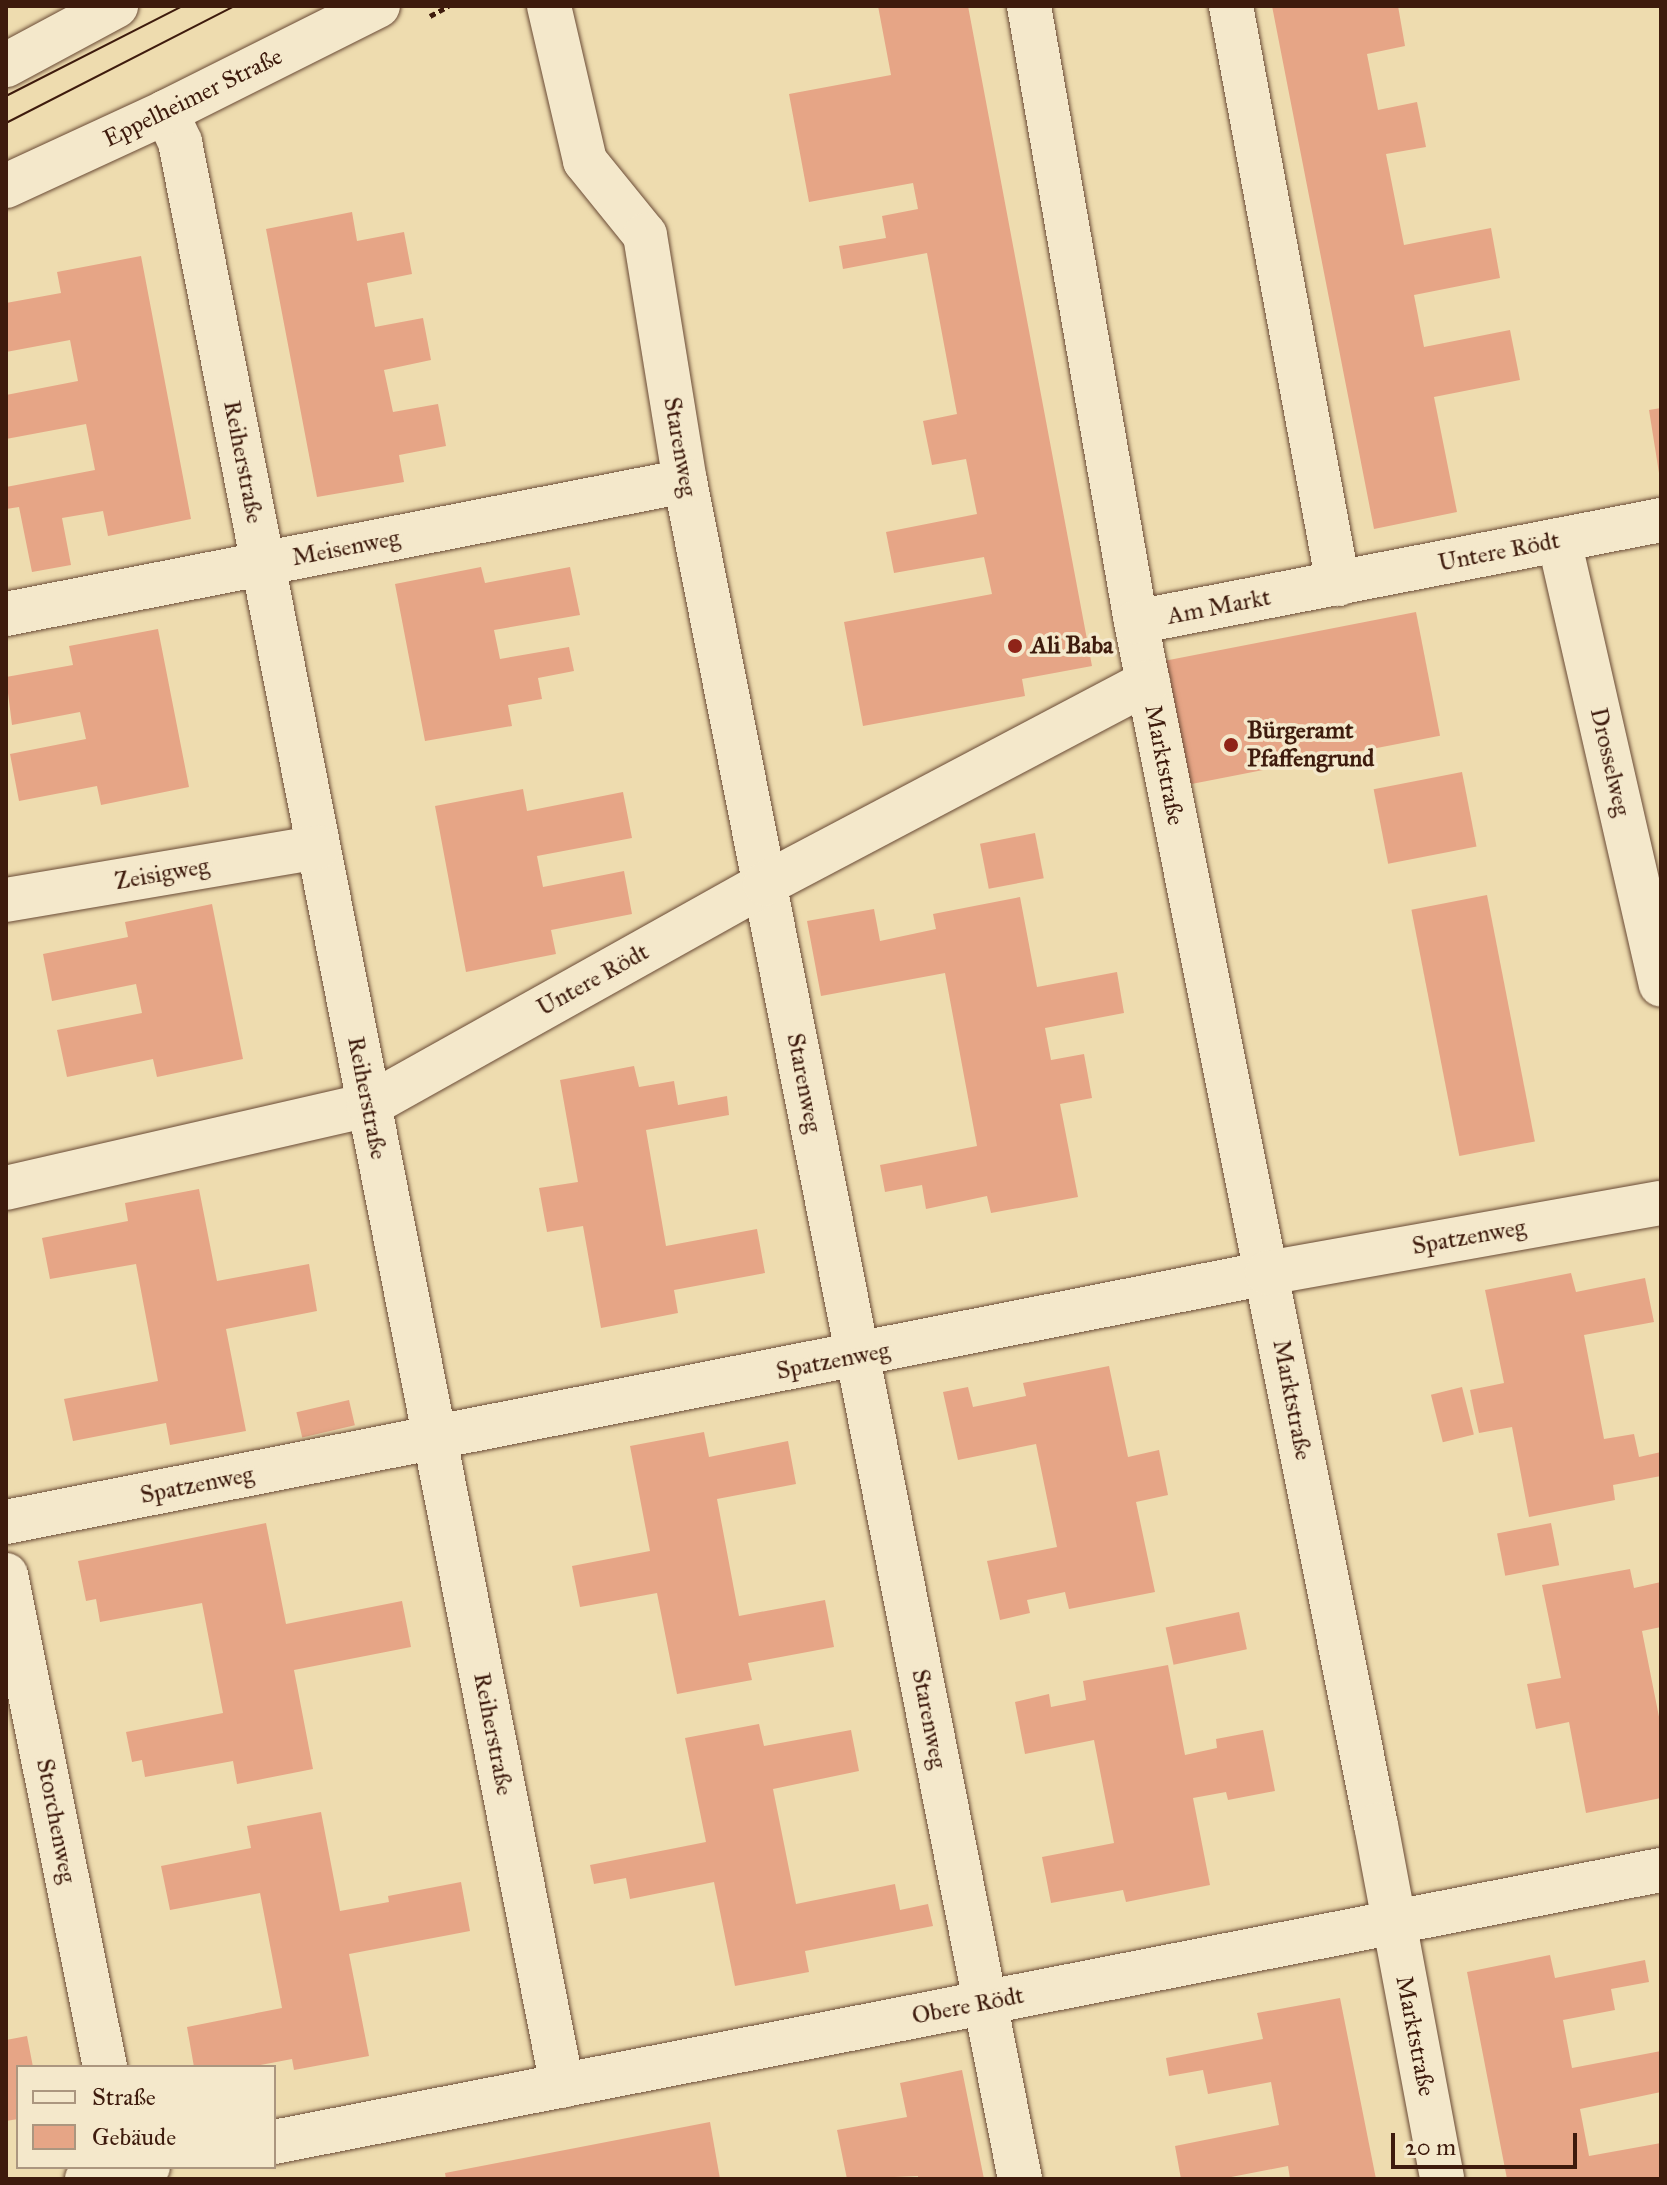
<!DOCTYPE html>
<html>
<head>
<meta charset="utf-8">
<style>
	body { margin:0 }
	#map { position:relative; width:1667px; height:2185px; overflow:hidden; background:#eedcaf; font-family:"IM FELL Great Primer",serif }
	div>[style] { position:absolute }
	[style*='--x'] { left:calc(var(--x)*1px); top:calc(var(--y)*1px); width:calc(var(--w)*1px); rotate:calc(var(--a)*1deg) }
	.building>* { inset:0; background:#e6a586; transform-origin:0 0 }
	.path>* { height:5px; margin-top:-2.5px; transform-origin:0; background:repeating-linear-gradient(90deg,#3e1b0d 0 6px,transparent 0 10px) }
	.roads { filter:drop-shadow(0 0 2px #6a4b36) drop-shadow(0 0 2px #6a4b36) }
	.minor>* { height:44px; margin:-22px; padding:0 22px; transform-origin:22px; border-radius:22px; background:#f4e8cb }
	.secondary>* { height:44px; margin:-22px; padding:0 22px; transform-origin:22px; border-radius:22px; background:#f4e8cb }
	.tram>* { height:2px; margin:-1px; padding:0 1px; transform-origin:1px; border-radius:1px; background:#3e1b0d }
	.dots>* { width:22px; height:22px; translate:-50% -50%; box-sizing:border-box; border:4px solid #f4e8cb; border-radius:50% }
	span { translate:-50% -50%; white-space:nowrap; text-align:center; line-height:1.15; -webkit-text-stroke:7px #f4e8cb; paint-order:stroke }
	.street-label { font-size:24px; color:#3e1b0d }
	.poi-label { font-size:24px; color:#3e1b0d; font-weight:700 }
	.left { translate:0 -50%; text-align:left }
	.frame { position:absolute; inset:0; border:8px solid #3e1b0d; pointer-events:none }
	.legend { position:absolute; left:16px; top:2065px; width:260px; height:104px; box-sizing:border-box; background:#f4e8cb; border:2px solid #ab967f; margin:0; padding:10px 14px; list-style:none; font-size:24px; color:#3e1b0d }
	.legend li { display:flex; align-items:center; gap:16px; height:40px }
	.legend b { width:40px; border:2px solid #ab967f }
	.scale { position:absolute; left:1391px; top:2133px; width:186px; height:36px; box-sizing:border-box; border:4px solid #3e1b0d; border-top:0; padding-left:10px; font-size:24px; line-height:28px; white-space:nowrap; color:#3e1b0d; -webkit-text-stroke:6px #f4e8cb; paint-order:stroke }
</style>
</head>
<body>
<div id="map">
	<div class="building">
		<div style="clip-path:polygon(878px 6px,968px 6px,1092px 666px,1022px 679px,1025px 696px,863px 726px,844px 622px,992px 594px,984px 557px,894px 573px,886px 532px,977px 514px,966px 459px,932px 465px,926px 436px,923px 421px,957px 414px,927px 253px,843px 269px,839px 246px,886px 238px,882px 216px,918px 209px,913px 183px,809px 202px,789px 94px,891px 75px)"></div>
		<div style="clip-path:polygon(1272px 6px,1398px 6px,1405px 46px,1367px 54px,1378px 110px,1417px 102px,1426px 147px,1386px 154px,1404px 245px,1491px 228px,1500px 278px,1414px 295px,1424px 347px,1510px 330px,1520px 380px,1434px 397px,1457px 512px,1374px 529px)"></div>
		<div style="clip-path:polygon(352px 212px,357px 241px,404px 232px,412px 274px,367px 283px,375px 327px,423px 318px,431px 360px,384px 370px,393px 412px,438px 404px,446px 446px,399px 455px,404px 482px,317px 497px,266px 229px)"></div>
		<div style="clip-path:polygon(141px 256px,191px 519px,108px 536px,103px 511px,62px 518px,71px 565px,32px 572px,19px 507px,6px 509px,6px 487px,95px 470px,86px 424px,6px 439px,6px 395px,78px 381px,70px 340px,6px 352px,6px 303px,61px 293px,57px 272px)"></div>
		<div style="clip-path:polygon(1661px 408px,1661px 473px,1659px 473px,1649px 410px)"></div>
		<div style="clip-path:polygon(481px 567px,485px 583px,570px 567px,580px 615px,494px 630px,500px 659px,569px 647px,574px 671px,538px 678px,542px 699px,508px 705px,512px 726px,425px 741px,395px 584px)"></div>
		<div style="left:1416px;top:612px;width:126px;height:257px;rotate:79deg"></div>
		<div style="clip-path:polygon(158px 629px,189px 787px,101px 805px,97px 786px,19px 801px,10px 754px,86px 739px,80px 712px,12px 725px,6px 677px,73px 665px,69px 646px)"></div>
		<div style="left:1462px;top:772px;width:76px;height:90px;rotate:79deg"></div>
		<div style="clip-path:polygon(523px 789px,527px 811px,623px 792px,632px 838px,537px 856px,543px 887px,624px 871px,632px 914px,551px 930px,556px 954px,466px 972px,435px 806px)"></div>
		<div style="left:1035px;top:833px;width:46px;height:56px;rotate:79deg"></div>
		<div style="left:1487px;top:895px;width:251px;height:77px;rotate:79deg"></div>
		<div style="clip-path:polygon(1020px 897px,1037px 987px,1117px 972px,1124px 1013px,1045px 1028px,1051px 1060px,1084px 1054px,1092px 1098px,1060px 1104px,1078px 1197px,991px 1213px,987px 1196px,926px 1209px,922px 1185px,885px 1192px,880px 1165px,977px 1146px,945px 973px,821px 996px,807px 921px,874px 909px,880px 941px,936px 929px,933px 914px)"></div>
		<div style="clip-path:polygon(212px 904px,243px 1059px,157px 1077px,153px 1059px,67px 1077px,57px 1030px,142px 1013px,136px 984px,52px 1001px,43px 954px,128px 937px,125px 922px)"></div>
		<div style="clip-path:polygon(634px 1066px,639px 1087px,674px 1081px,678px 1105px,727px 1096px,729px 1115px,646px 1130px,666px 1246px,757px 1229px,765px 1273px,674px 1290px,678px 1313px,601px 1328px,583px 1226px,547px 1232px,539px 1188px,578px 1182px,560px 1080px)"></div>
		<div style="clip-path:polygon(199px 1189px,217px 1281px,309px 1264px,317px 1311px,226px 1329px,246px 1431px,170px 1445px,166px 1423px,73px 1441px,64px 1399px,158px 1381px,136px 1264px,50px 1279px,42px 1238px,128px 1221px,125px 1203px)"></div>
		<div style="clip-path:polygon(1571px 1273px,1576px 1292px,1645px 1278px,1654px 1322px,1584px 1335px,1604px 1439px,1634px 1434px,1639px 1457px,1661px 1452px,1661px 1476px,1613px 1485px,1615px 1500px,1529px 1517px,1512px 1427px,1479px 1433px,1474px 1410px,1470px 1390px,1504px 1383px,1485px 1290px)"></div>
		<div style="clip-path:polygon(1109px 1366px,1128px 1457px,1159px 1450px,1168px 1495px,1136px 1502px,1155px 1592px,1069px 1609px,1065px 1592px,1027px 1600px,1030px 1613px,1000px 1620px,987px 1561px,1057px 1547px,1036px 1444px,958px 1460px,943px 1392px,968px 1387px,973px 1407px,1026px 1396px,1023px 1383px)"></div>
		<div style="left:1462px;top:1387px;width:49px;height:32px;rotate:76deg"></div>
		<div style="left:349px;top:1400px;width:26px;height:54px;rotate:77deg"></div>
		<div style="clip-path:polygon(704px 1432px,709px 1457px,788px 1441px,796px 1484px,717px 1499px,739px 1616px,825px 1600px,834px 1647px,748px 1663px,752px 1680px,677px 1694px,657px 1593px,580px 1607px,572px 1566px,650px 1551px,630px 1446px)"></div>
		<div style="clip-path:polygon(266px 1523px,286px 1624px,402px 1601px,411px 1647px,294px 1670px,313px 1769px,237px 1784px,233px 1761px,145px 1777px,142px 1760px,132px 1762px,126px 1732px,223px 1713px,202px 1603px,100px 1622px,96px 1599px,86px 1601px,78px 1561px)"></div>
		<div style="left:1551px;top:1523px;width:43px;height:55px;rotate:79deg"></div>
		<div style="clip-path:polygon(1630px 1569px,1634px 1588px,1661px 1582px,1661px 1627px,1642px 1631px,1661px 1727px,1661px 1798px,1586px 1813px,1569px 1722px,1536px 1729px,1527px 1684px,1561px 1678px,1542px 1585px)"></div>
		<div style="left:1239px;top:1612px;width:38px;height:75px;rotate:78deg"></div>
		<div style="clip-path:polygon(1168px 1665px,1185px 1755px,1217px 1748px,1216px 1739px,1263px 1730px,1275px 1791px,1228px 1800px,1226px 1792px,1193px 1798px,1210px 1885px,1126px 1902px,1123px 1890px,1051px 1903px,1042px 1857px,1114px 1843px,1094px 1740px,1025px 1754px,1015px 1702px,1049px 1694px,1051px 1707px,1086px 1700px,1083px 1681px)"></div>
		<div style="clip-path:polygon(759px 1724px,764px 1746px,851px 1730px,859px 1771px,773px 1789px,796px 1904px,895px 1884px,900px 1910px,928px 1904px,933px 1926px,805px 1951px,809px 1972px,735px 1986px,714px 1882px,630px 1899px,626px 1878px,594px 1884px,590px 1865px,706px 1842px,685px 1738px)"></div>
		<div style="clip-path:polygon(321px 1812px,340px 1911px,389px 1902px,388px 1896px,461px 1882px,470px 1931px,349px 1954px,369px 2056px,294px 2070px,292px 2059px,250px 2067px,194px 2067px,187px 2027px,282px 2008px,260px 1893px,170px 1910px,161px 1866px,251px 1848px,247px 1826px)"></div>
		<div style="clip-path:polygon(1550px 1955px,1555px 1978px,1645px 1960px,1649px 1982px,1611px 1989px,1615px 2010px,1563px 2020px,1572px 2068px,1661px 2051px,1661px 2092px,1580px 2109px,1589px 2156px,1661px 2143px,1661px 2179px,1507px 2179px,1467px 1972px)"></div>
		<div style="clip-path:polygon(1340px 1998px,1376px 2179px,1290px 2179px,1288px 2166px,1221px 2179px,1181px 2179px,1175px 2146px,1279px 2125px,1271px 2082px,1208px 2094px,1203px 2070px,1169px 2076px,1166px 2058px,1263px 2039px,1257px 2013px)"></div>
		<div style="clip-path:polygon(27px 2036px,33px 2067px,18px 2067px,18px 2119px,6px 2121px,6px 2040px)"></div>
		<div style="clip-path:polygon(962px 2070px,984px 2179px,918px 2179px,918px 2176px,847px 2179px,837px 2130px,907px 2117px,900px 2083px)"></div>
		<div style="clip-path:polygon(710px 2122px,720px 2179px,446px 2179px,445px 2173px)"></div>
	</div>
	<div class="path">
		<div style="--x:430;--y:16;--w:21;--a:-28"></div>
	</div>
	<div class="roads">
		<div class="minor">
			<div style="--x:549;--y:6;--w:159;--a:76.9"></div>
			<div style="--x:585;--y:161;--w:95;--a:51"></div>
			<div style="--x:645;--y:235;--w:249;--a:80.8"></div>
			<div style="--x:685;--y:481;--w:1731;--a:78.84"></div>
			<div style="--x:1029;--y:6;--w:625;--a:80.15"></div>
			<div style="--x:1136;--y:622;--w:1227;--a:78.72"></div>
			<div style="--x:1376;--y:1825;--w:360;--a:79.4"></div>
			<div style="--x:1231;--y:6;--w:588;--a:79.51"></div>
			<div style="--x:166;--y:112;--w:33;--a:65"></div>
			<div style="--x:180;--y:142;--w:1981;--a:78.88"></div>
			<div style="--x:1559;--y:540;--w:456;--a:77.1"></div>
			<div style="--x:6;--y:614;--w:692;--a:-11.08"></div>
			<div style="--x:1136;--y:622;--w:535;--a:-10.99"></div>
			<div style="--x:6;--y:900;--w:316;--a:-9.6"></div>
			<div style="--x:6;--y:1188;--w:372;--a:-12.9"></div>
			<div style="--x:369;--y:1105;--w:453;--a:-29.2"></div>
			<div style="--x:765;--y:884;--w:433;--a:-27.8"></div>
			<div style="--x:6;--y:1522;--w:1285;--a:-11.17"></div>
			<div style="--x:1267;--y:1273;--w:400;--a:-10.1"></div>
			<div style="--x:6;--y:1575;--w:502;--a:78.62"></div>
			<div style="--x:274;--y:2142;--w:1413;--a:-11.1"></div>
			<div style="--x:87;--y:2179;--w:62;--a:-11.1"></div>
		</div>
		<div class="secondary">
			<div style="--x:6;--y:65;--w:125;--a:-28.2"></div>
			<div style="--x:6;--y:186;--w:176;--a:-24.8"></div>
			<div style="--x:166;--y:112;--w:237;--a:-26.6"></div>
		</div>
	</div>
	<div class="tram">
		<div style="--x:6;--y:96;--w:199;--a:-27"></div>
		<div style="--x:6;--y:123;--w:257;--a:-27.1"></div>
	</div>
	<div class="dots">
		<div style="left:1015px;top:646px;background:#8f2418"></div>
		<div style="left:1231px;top:745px;background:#8f2418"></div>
	</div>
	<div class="street-label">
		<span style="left:193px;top:98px;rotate:-26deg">Eppelheimer Straße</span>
		<span style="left:680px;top:447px;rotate:80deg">Starenweg</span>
		<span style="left:243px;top:462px;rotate:79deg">Reiherstraße</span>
		<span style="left:346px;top:548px;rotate:-11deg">Meisenweg</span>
		<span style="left:1499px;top:552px;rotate:-11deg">Untere Rödt</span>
		<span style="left:1219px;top:607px;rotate:-11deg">Am Markt</span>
		<span style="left:1610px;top:762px;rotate:77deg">Drosselweg</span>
		<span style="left:1164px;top:765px;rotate:79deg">Marktstraße</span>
		<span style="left:162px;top:874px;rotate:-10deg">Zeisigweg</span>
		<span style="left:593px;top:980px;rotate:-29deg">Untere Rödt</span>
		<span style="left:804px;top:1083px;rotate:79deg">Starenweg</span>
		<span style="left:367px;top:1098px;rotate:79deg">Reiherstraße</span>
		<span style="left:1469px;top:1237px;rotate:-10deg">Spatzenweg</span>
		<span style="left:833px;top:1361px;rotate:-11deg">Spatzenweg</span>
		<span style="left:1292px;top:1400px;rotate:79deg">Marktstraße</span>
		<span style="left:197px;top:1485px;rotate:-11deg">Spatzenweg</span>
		<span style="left:929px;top:1719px;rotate:79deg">Starenweg</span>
		<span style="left:493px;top:1734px;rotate:79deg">Reiherstraße</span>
		<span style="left:56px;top:1821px;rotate:79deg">Storchenweg</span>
		<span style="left:968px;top:2006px;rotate:-11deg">Obere Rödt</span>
		<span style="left:1415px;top:2036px;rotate:79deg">Marktstraße</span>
	</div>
	<div class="poi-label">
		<span class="left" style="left:1031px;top:646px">Ali Baba</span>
		<span class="left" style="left:1247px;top:745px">Bürgeramt<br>Pfaffengrund</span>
	</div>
	<div class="frame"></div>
	<ul class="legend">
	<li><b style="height:10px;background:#f4e8cb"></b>Straße</li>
	<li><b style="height:22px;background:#e6a586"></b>Gebäude</li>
	</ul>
	<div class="scale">20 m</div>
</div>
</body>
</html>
